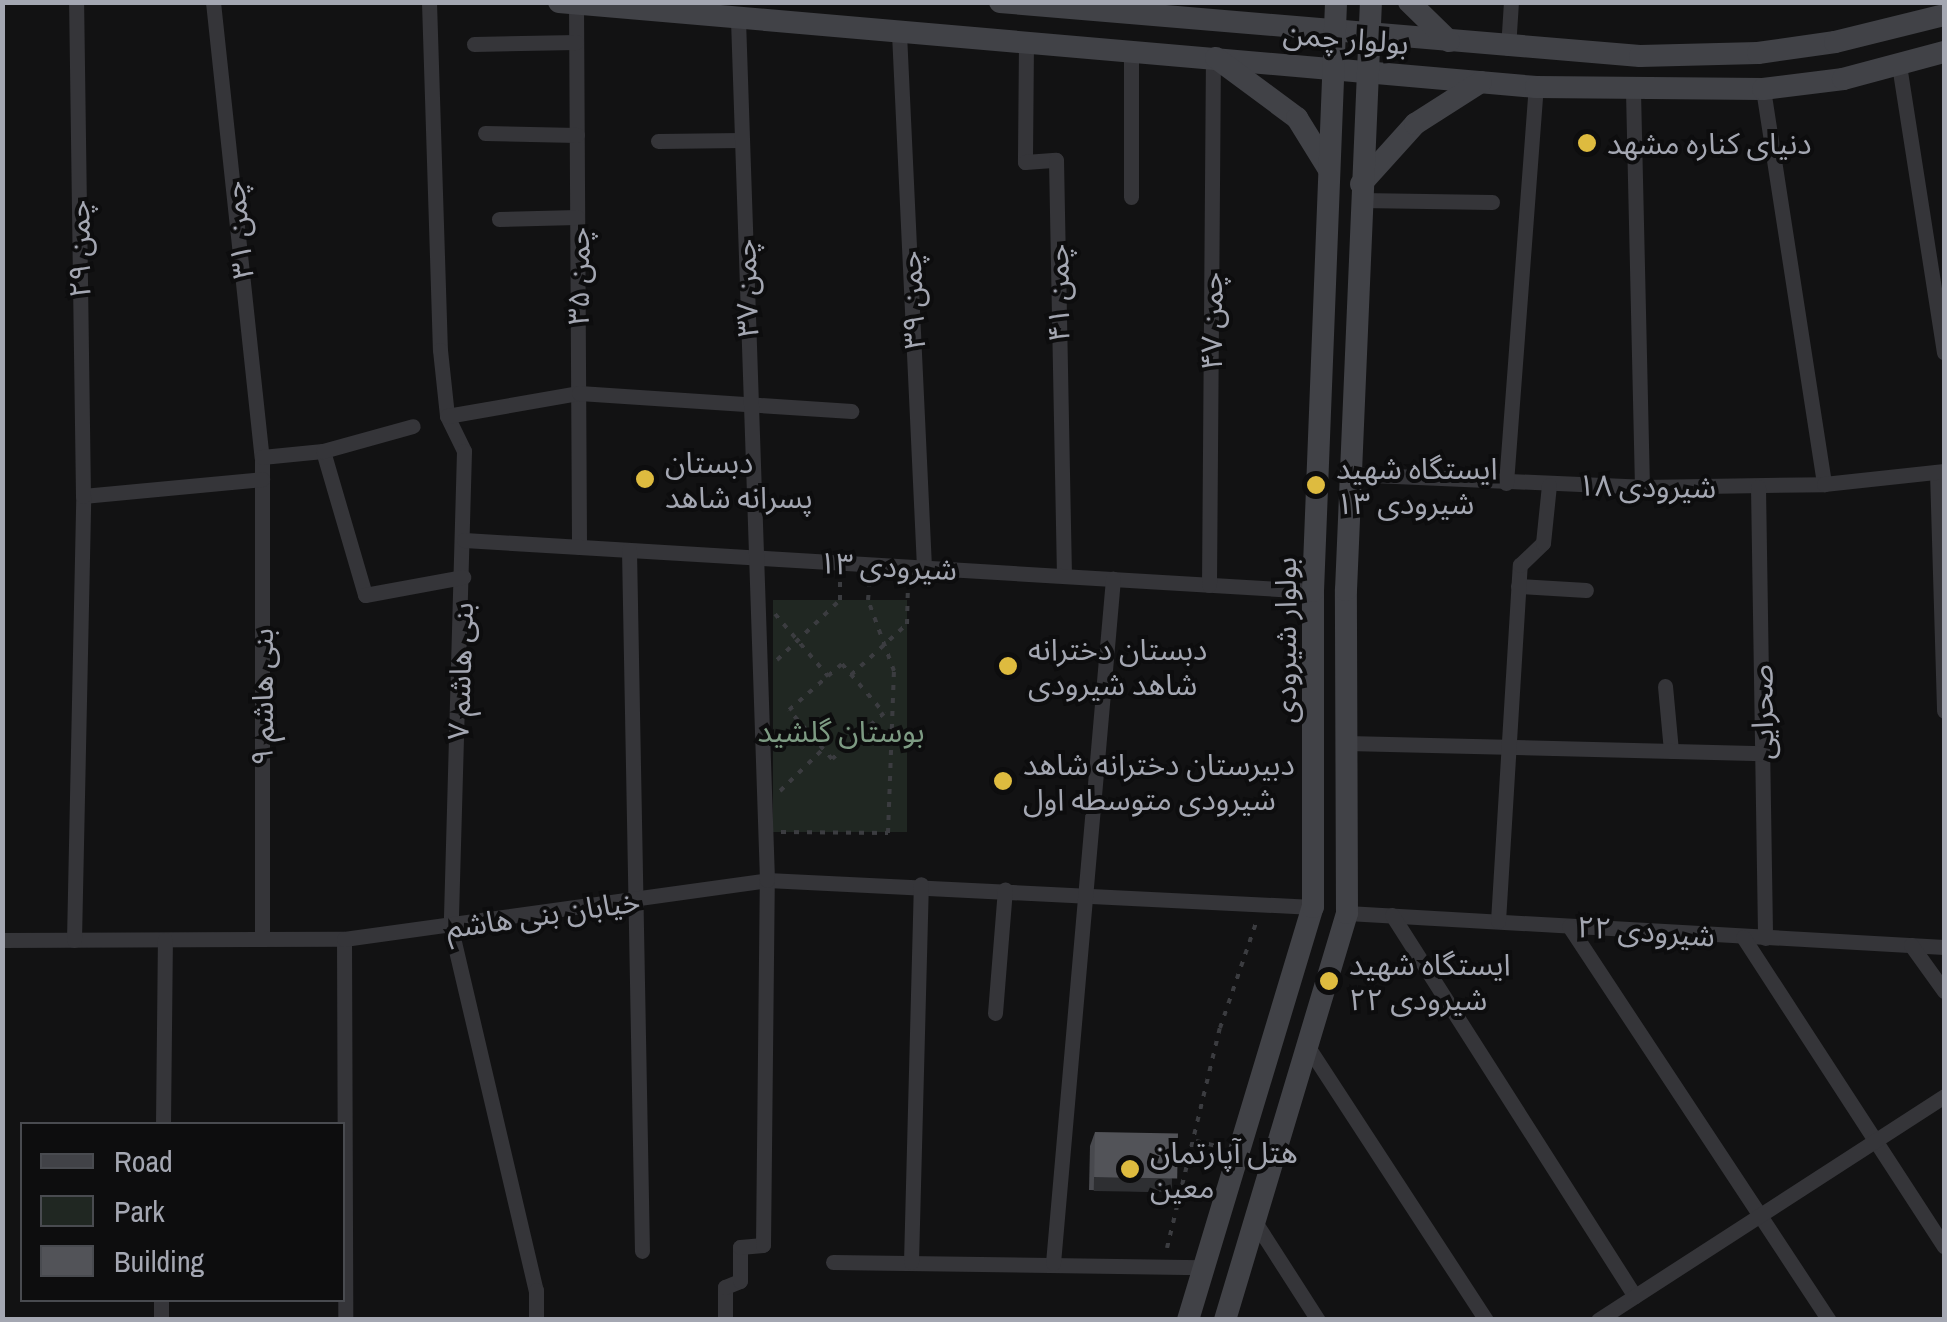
<!DOCTYPE html>
<html>
<head>
<meta charset="utf-8">
<style>
	body { margin:0 }
	#map { position:relative; width:1947px; height:1322px; overflow:hidden; background:#121213; font-family:"Archivo Narrow","Noto Sans Arabic",sans-serif }
	div>[style] { position:absolute }
	[style*='--x'] { left:calc(var(--x)*1px); top:calc(var(--y)*1px); width:calc(var(--w)*1px); rotate:calc(var(--a)*1deg) }
	.green>* { inset:0; background:#202722; transform-origin:0 0 }
	.path>* { height:4px; margin-top:-2px; transform-origin:0; background:repeating-linear-gradient(90deg,#3b3c40 0 5px,transparent 0 13px) }
	.street>* { height:15px; margin:-7.5px; padding:0 7.5px; transform-origin:7.5px; border-radius:7.5px; background:#353539 }
	.secondary>* { height:22px; margin:-11px; padding:0 11px; transform-origin:11px; border-radius:11px; background:#414247 }
	.wall>* { inset:0; background:#48494e }
	.shaded-wall>* { inset:0; background:#2e2f32; transform-origin:0 0 }
	.building>* { inset:0; background:#525358; transform-origin:0 0 }
	.dots>* { width:28px; height:28px; translate:-50% -50%; box-sizing:border-box; border:5px solid #0d0d0e; border-radius:50% }
	span { translate:-50% -50%; white-space:nowrap; text-align:center; line-height:1.15; -webkit-text-stroke:8px #0d0d0e; paint-order:stroke }
	.street-label { font-size:30px; color:#a4a7b2 }
	.poi-label { font-size:30px; color:#a4a7b2 }
	.left { translate:0 -50%; text-align:left }
	.park-label { font-size:30px; color:#7d9b83 }
	.frame { position:absolute; inset:0; border:5px solid #a4a7b2; pointer-events:none }
	.legend { position:absolute; left:20px; top:1122px; width:325px; height:180px; box-sizing:border-box; background:#0d0d0e; border:2px solid #494b50; margin:0; padding:12px 18px; list-style:none; font-size:30px; color:#a4a7b2 }
	.legend li { display:flex; align-items:center; gap:20px; height:50px }
	.legend b { width:50px; border:2px solid #494b50 }
</style>
</head>
<body>
<div id="map">
	<div class="green">
		<div style="left:773px;top:600px;width:134px;height:232px"></div>
	</div>
	<div class="path">
		<div style="--x:775;--y:614;--w:82;--a:49.5"></div>
		<div style="--x:828;--y:676;--w:18;--a:-41"></div>
		<div style="--x:842;--y:664;--w:65;--a:49.4"></div>
		<div style="--x:884;--y:713;--w:69;--a:138.5"></div>
		<div style="--x:832;--y:759;--w:65;--a:-131.3"></div>
		<div style="--x:789;--y:710;--w:52;--a:-41.1"></div>
		<div style="--x:777;--y:660;--w:87;--a:-43.6"></div>
		<div style="--x:840;--y:600;--w:23;--a:-90"></div>
		<div style="--x:851;--y:675;--w:76;--a:-42.3"></div>
		<div style="--x:907;--y:624;--w:42;--a:-88.6"></div>
		<div style="--x:780;--y:791;--w:60;--a:-44.3"></div>
		<div style="--x:781;--y:832;--w:107;--a:0.5"></div>
		<div style="--x:888;--y:833;--w:162;--a:-87.9"></div>
		<div style="--x:894;--y:671;--w:76;--a:-110.1"></div>
		<div style="--x:868;--y:600;--w:21;--a:-85"></div>
		<div style="--x:1196;--y:1141;--w:25;--a:14"></div>
		<div style="--x:1167;--y:1248;--w:226;--a:-76.5"></div>
		<div style="--x:1220;--y:1028;--w:114;--a:-71.1"></div>
	</div>
	<div class="street">
		<div style="--x:213;--y:2;--w:458;--a:83.9"></div>
		<div style="--x:262;--y:457;--w:480;--a:90"></div>
		<div style="--x:429;--y:2;--w:348;--a:88.2"></div>
		<div style="--x:440;--y:350;--w:66;--a:83.9"></div>
		<div style="--x:447;--y:416;--w:39;--a:64"></div>
		<div style="--x:464;--y:451;--w:478;--a:91.6"></div>
		<div style="--x:451;--y:929;--w:371;--a:76.8"></div>
		<div style="--x:536;--y:1290;--w:30;--a:90"></div>
		<div style="--x:576;--y:4;--w:543;--a:89.68"></div>
		<div style="--x:899;--y:33;--w:536;--a:87.32"></div>
		<div style="--x:1026;--y:42;--w:120;--a:90.5"></div>
		<div style="--x:1025;--y:162;--w:31;--a:-4"></div>
		<div style="--x:1056;--y:160;--w:416;--a:88.9"></div>
		<div style="--x:474;--y:44;--w:102;--a:-1.1"></div>
		<div style="--x:1508;--y:48;--w:46;--a:-86.3"></div>
		<div style="--x:1131;--y:50;--w:147;--a:90"></div>
		<div style="--x:1899;--y:65;--w:291;--a:81.1"></div>
		<div style="--x:1763;--y:89;--w:400;--a:81.2"></div>
		<div style="--x:1633;--y:91;--w:396;--a:88.7"></div>
		<div style="--x:485;--y:133;--w:92;--a:1.2"></div>
		<div style="--x:658;--y:141;--w:83;--a:-0.7"></div>
		<div style="--x:1360;--y:200;--w:132;--a:0.9"></div>
		<div style="--x:499;--y:219;--w:78;--a:-1.5"></div>
		<div style="--x:447;--y:416;--w:134;--a:-9.9"></div>
		<div style="--x:579;--y:393;--w:273;--a:3.8"></div>
		<div style="--x:323;--y:451;--w:150;--a:73.7"></div>
		<div style="--x:365;--y:595;--w:100;--a:-10.4"></div>
		<div style="--x:262;--y:457;--w:61;--a:-5.6"></div>
		<div style="--x:323;--y:451;--w:93;--a:-15.5"></div>
		<div style="--x:1937;--y:472;--w:239;--a:88.3"></div>
		<div style="--x:1350;--y:474;--w:292;--a:2.5"></div>
		<div style="--x:1642;--y:487;--w:182;--a:-0.9"></div>
		<div style="--x:1824;--y:484;--w:121;--a:-6.2"></div>
		<div style="--x:1506;--y:483;--w:397;--a:-85.7"></div>
		<div style="--x:1758;--y:487;--w:451;--a:89.1"></div>
		<div style="--x:83;--y:496;--w:180;--a:-5.4"></div>
		<div style="--x:464;--y:540;--w:851;--a:3.44"></div>
		<div style="--x:629;--y:550;--w:701;--a:88.94"></div>
		<div style="--x:1209;--y:585;--w:529;--a:-89.57"></div>
		<div style="--x:1518;--y:586;--w:68;--a:3.4"></div>
		<div style="--x:1665;--y:686;--w:65;--a:84.7"></div>
		<div style="--x:1347;--y:743;--w:416;--a:1.4"></div>
		<div style="--x:1347;--y:913;--w:598;--a:3.26"></div>
		<div style="--x:1392;--y:915;--w:452;--a:57.5"></div>
		<div style="--x:1498;--y:921;--w:357;--a:-86.5"></div>
		<div style="--x:1520;--y:565;--w:32;--a:-44"></div>
		<div style="--x:1543;--y:543;--w:58;--a:-84.1"></div>
		<div style="--x:1569;--y:926;--w:472;--a:56.6"></div>
		<div style="--x:1743;--y:937;--w:369;--a:57"></div>
		<div style="--x:344;--y:939;--w:381;--a:89.8"></div>
		<div style="--x:2;--y:940;--w:342;--a:-0.2"></div>
		<div style="--x:344;--y:939;--w:427;--a:-7.9"></div>
		<div style="--x:767;--y:880;--w:547;--a:2.83"></div>
		<div style="--x:74;--y:940;--w:444;--a:-88.8"></div>
		<div style="--x:83;--y:496;--w:494;--a:-90.8"></div>
		<div style="--x:1911;--y:945;--w:57;--a:54.3"></div>
		<div style="--x:995;--y:1013;--w:124;--a:-85.4"></div>
		<div style="--x:1308;--y:1047;--w:326;--a:56.9"></div>
		<div style="--x:163;--y:1124;--w:184;--a:-89.4"></div>
		<div style="--x:1255;--y:1222;--w:117;--a:57.3"></div>
		<div style="--x:833;--y:1262;--w:369;--a:0.8"></div>
		<div style="--x:911;--y:1262;--w:378;--a:-88.5"></div>
		<div style="--x:1053;--y:1263;--w:687;--a:-84.99"></div>
		<div style="--x:161;--y:1320;--w:20;--a:-90"></div>
		<div style="--x:725;--y:1320;--w:33;--a:-90"></div>
		<div style="--x:725;--y:1287;--w:16;--a:-22"></div>
		<div style="--x:740;--y:1281;--w:34;--a:-90"></div>
		<div style="--x:740;--y:1247;--w:23;--a:-5"></div>
		<div style="--x:763;--y:1245;--w:365;--a:-89.4"></div>
		<div style="--x:767;--y:880;--w:862;--a:-91.93"></div>
		<div style="--x:1598;--y:1320;--w:412;--a:-32.9"></div>
	</div>
	<div class="secondary">
		<div style="--x:559;--y:2;--w:981;--a:4.97"></div>
		<div style="--x:1536;--y:87;--w:227;--a:0.5"></div>
		<div style="--x:1763;--y:89;--w:81;--a:-7.1"></div>
		<div style="--x:1843;--y:79;--w:105;--a:-15"></div>
		<div style="--x:1000;--y:2;--w:642;--a:4.82"></div>
		<div style="--x:1640;--y:56;--w:118;--a:-1.5"></div>
		<div style="--x:1758;--y:53;--w:78;--a:-8.1"></div>
		<div style="--x:1835;--y:42;--w:112;--a:-13.9"></div>
		<div style="--x:1409;--y:2;--w:56;--a:44.3"></div>
		<div style="--x:1216;--y:58;--w:101;--a:36.5"></div>
		<div style="--x:1297;--y:118;--w:59;--a:58.2"></div>
		<div style="--x:1361;--y:184;--w:81;--a:-48"></div>
		<div style="--x:1415;--y:124;--w:78;--a:-32.5"></div>
		<div style="--x:1188;--y:1320;--w:432;--a:-73.2"></div>
		<div style="--x:1313;--y:907;--w:316;--a:-90"></div>
		<div style="--x:1313;--y:591;--w:589;--a:-87.76"></div>
		<div style="--x:1225;--y:1320;--w:425;--a:-73.3"></div>
		<div style="--x:1347;--y:913;--w:323;--a:-90.2"></div>
		<div style="--x:1346;--y:590;--w:589;--a:-87.57"></div>
	</div>
	<div class="wall">
		<div style="clip-path:polygon(1095px 1132px,1172px 1179px,1168px 1192px,1089px 1190px,1090px 1146px)"></div>
	</div>
	<div class="shaded-wall">
		<div style="left:1094px;top:1177px;width:78px;height:14px;rotate:1deg"></div>
	</div>
	<div class="building">
		<div style="left:1095px;top:1132px;width:83px;height:45px;rotate:1deg"></div>
	</div>
	<div class="dots">
		<div style="left:1587px;top:143px;background:#debb3f"></div>
		<div style="left:645px;top:479px;background:#debb3f"></div>
		<div style="left:1316px;top:485px;background:#debb3f"></div>
		<div style="left:1008px;top:666px;background:#debb3f"></div>
		<div style="left:1003px;top:781px;background:#debb3f"></div>
		<div style="left:1329px;top:981px;background:#debb3f"></div>
		<div style="left:1130px;top:1169px;background:#debb3f"></div>
	</div>
	<div class="street-label">
		<span style="left:1346px;top:38px;rotate:5deg">بولوار چمن</span>
		<span style="left:238px;top:230px;rotate:-96deg">چمن ۳۱</span>
		<span style="left:79px;top:249px;rotate:-91deg">چمن ۲۹</span>
		<span style="left:578px;top:276px;rotate:-90deg">چمن ۳۵</span>
		<span style="left:746px;top:288px;rotate:-92deg">چمن ۳۷</span>
		<span style="left:1058px;top:293px;rotate:-91deg">چمن ۴۱</span>
		<span style="left:912px;top:300px;rotate:-93deg">چمن ۳۹</span>
		<span style="left:1211px;top:321px;rotate:-90deg">چمن ۴۷</span>
		<span style="left:1647px;top:486px;rotate:1deg">شیرودی ۱۸</span>
		<span style="left:888px;top:566px;rotate:3deg">شیرودی ۱۳</span>
		<span style="left:1285px;top:640px;rotate:-90deg">بولوار شیرودی</span>
		<span style="left:460px;top:671px;rotate:-88deg">بنی هاشم ۷</span>
		<span style="left:262px;top:697px;rotate:-90deg">بنی هاشم ۹</span>
		<span style="left:1762px;top:712px;rotate:-91deg">صحرایی</span>
		<span style="left:543px;top:914px;rotate:-8deg">خیابان بنی هاشم</span>
		<span style="left:1646px;top:931px;rotate:4deg">شیرودی ۲۲</span>
	</div>
	<div class="poi-label">
		<span class="left" style="left:1607px;top:143px">دنیای کناره مشهد</span>
		<span class="left" style="left:665px;top:479px">دبستان<br>پسرانه شاهد</span>
		<span class="left" style="left:1336px;top:485px">ایستگاه شهید<br>شیرودی ۱۳</span>
		<span class="left" style="left:1028px;top:666px">دبستان دخترانه<br>شاهد شیرودی</span>
		<span class="left" style="left:1023px;top:781px">دبیرستان دخترانه شاهد<br>شیرودی متوسطه اول</span>
		<span class="left" style="left:1349px;top:981px">ایستگاه شهید<br>شیرودی ۲۲</span>
		<span class="left" style="left:1150px;top:1169px">هتل آپارتمان<br>معین</span>
	</div>
	<div class="park-label">
		<span style="left:841px;top:731px">بوستان گلشید</span>
	</div>
	<div class="frame"></div>
	<ul class="legend">
	<li><b style="height:12px;background:#414247"></b>Road</li>
	<li><b style="height:28px;background:#202722"></b>Park</li>
	<li><b style="height:28px;background:#525358"></b>Building</li>
	</ul>
</div>
</body>
</html>
